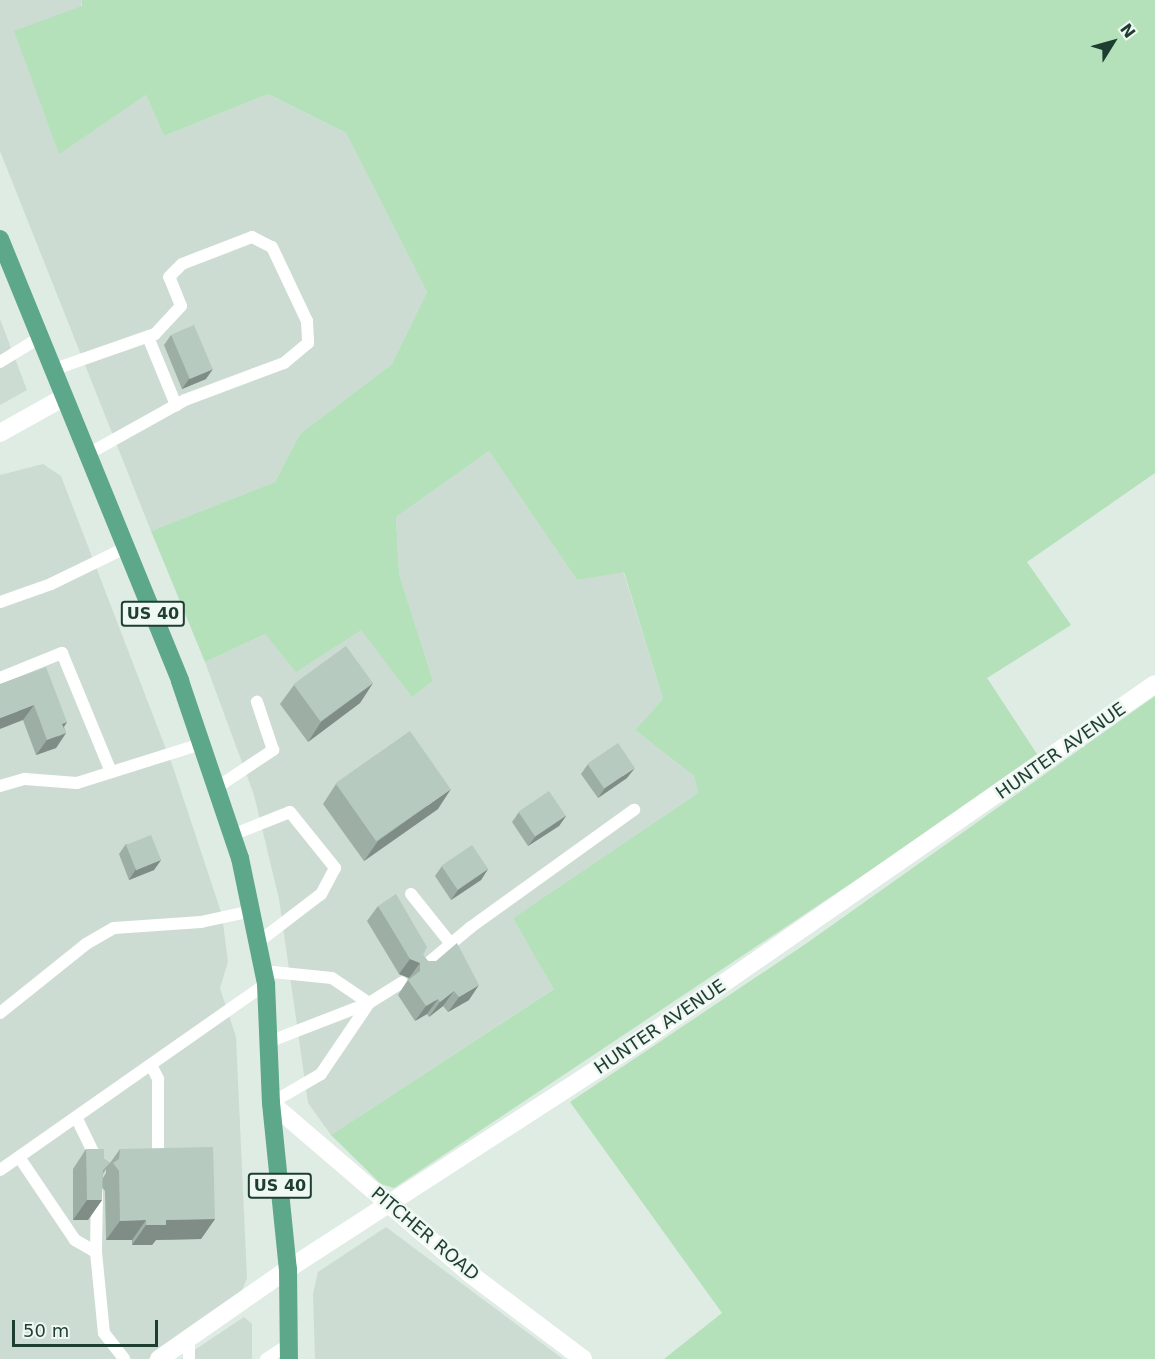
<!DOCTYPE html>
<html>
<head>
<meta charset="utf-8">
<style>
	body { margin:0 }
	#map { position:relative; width:1155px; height:1359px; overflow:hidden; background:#deece4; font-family:"DejaVu Sans",sans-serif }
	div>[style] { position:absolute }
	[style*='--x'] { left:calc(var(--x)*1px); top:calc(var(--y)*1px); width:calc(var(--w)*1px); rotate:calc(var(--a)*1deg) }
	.built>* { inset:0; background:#ccdcd3 }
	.green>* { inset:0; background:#b4e0ba }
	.service>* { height:12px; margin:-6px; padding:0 6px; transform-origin:6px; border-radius:6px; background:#fff }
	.minor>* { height:18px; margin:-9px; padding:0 9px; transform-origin:9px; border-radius:9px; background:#fff }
	.secondary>* { height:18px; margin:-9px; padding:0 9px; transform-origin:9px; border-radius:9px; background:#fff }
	.primary>* { height:18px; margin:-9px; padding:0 9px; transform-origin:9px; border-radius:9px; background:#5da78a }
	.wall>* { inset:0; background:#9daea4 }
	.shaded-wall>* { inset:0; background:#7f8d86 }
	.building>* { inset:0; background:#b6cabf; transform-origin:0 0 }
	span { translate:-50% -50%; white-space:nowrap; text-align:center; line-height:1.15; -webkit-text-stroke:5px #eff8f2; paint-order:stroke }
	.shield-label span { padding:2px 4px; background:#eff8f2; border:2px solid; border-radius:4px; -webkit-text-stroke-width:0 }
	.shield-label { font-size:16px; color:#1e3e31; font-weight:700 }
	.street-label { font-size:18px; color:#1e3e31 }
	.north { position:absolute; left:1083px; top:12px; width:60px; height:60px; -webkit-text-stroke:4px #eff8f2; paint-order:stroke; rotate:53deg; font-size:16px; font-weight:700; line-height:24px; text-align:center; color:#1e3e31 }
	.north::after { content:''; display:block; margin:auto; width:21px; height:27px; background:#1e3e31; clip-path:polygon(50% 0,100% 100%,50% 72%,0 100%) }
	.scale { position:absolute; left:12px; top:1320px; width:146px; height:27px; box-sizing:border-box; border:3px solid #1e3e31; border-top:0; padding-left:8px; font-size:18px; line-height:21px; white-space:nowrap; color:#1e3e31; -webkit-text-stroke:4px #eff8f2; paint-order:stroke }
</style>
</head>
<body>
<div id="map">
	<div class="built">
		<div style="clip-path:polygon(0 0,82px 0,59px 153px,146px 95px,164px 136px,268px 94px,346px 133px,427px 292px,392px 364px,300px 434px,275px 482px,151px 531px,0 151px)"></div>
		<div style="clip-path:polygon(0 319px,27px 390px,0 405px)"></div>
		<div style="clip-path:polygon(489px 451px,577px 580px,623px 571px,663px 699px,635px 730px,694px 776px,698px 793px,513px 918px,555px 988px,331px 1135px,308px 1103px,279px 899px,254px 795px,205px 662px,265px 634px,296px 671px,361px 629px,412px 697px,433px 681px,399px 574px,396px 517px)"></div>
		<div style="clip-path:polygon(43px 464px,61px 476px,174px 770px,222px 915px,228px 962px,220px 988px,236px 1037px,247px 1278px,241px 1293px,148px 1359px,0 1359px,0 475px)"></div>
		<div style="clip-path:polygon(386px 1227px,563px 1359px,315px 1359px,313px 1294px,318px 1272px)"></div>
		<div style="clip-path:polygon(244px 1317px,252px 1324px,252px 1359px,181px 1359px)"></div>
	</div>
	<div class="green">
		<div style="clip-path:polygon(82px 0,1155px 0,1155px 473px,1027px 562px,1071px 625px,987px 678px,1037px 754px,871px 870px,394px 1188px,381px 1184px,331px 1135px,554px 989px,513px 918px,698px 793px,694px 776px,635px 730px,663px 699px,624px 572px,577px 580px,489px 451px,396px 517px,399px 574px,433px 681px,412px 697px,361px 630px,296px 672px,265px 634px,205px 662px,151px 531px,275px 482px,300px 434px,392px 364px,427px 292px,346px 133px,268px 94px,164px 136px,146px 95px,59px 154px,14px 31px,82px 6px)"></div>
		<div style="clip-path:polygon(1155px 696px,1155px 1359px,664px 1359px,722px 1313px,570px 1102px,807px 943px)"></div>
	</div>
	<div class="service">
		<div style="--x:148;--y:337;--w:74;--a:67.6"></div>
		<div style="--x:0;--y:362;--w:46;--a:-31.6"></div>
		<div style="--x:52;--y:370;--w:109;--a:-19.3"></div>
		<div style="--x:155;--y:334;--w:38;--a:-47"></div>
		<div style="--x:181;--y:306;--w:31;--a:-112"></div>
		<div style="--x:169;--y:277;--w:18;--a:-45"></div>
		<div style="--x:182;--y:264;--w:75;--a:-21.1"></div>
		<div style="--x:252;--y:237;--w:22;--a:27"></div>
		<div style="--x:272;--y:247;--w:82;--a:64.7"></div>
		<div style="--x:307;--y:321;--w:22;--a:87"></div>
		<div style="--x:308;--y:343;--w:31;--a:140"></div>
		<div style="--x:284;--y:363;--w:106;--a:159.5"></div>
		<div style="--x:185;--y:400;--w:113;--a:150.9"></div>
		<div style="--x:0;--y:602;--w:54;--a:-19.4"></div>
		<div style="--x:51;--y:584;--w:82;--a:-25.9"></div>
		<div style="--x:0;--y:678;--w:67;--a:-22"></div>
		<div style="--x:62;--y:653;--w:129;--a:67.6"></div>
		<div style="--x:0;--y:786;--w:26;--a:-16"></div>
		<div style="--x:25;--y:779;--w:52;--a:4.4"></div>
		<div style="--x:77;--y:783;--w:130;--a:-17.5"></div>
		<div style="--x:216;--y:788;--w:69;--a:-33.7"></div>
		<div style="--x:273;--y:750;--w:51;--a:-108.4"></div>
		<div style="--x:232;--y:835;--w:62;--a:-21.6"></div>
		<div style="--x:290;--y:812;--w:72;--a:51.2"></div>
		<div style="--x:335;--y:868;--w:30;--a:118"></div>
		<div style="--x:321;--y:894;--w:81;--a:142.6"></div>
		<div style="--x:411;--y:894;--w:64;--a:51.3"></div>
		<div style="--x:421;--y:969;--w:65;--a:-40"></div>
		<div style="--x:471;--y:927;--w:201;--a:-35.7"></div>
		<div style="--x:263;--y:971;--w:69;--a:5.8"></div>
		<div style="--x:332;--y:978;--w:45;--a:34"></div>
		<div style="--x:369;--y:1003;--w:86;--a:124.1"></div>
		<div style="--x:321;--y:1074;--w:58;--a:149.9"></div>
		<div style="--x:0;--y:1013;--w:110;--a:-38.7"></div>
		<div style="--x:86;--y:944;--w:32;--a:-30"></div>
		<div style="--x:114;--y:928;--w:87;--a:-3.9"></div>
		<div style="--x:201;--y:922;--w:51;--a:-12.4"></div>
		<div style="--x:271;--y:1041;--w:105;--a:-21.2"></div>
		<div style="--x:369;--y:1003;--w:39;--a:-32"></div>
		<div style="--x:151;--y:1065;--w:16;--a:63"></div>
		<div style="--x:158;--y:1079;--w:78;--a:90"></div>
		<div style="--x:76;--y:1117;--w:50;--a:63.9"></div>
		<div style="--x:19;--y:1157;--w:100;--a:56"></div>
		<div style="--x:75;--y:1240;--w:24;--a:30"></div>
		<div style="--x:0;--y:1170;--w:325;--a:-35"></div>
		<div style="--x:97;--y:1192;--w:60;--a:91"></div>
		<div style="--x:96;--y:1252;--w:81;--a:84.4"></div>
		<div style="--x:104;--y:1333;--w:33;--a:52"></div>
		<div style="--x:189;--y:1338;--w:21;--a:90"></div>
		<div style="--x:266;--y:1359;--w:27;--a:-33"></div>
	</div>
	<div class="minor">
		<div style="--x:271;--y:1103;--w:261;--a:40.6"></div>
		<div style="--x:469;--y:1273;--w:143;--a:37"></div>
		<div style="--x:159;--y:1359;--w:157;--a:-34.9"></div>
		<div style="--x:288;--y:1269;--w:427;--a:-32.9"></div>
		<div style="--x:646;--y:1037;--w:619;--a:-34.74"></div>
	</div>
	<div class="secondary">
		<div style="--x:0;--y:433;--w:72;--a:-29.1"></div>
	</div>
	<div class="primary">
		<div style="--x:0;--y:239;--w:477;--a:67.8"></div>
		<div style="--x:180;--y:681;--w:187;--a:71.3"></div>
		<div style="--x:240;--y:858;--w:129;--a:78.3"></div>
		<div style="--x:266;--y:984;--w:119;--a:87.6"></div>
		<div style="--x:271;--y:1103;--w:167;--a:84.2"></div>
		<div style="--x:288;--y:1269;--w:90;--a:89.4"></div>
	</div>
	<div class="wall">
		<div style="clip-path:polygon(171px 335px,206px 379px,182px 389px,164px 345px)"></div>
		<div style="clip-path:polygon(373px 683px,360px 703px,308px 742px,280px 704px,294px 685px)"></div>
		<div style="clip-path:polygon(0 684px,67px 722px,64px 727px,66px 733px,56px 748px,36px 755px,23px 720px)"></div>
		<div style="clip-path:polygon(588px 764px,627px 778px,598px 798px,581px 774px)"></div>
		<div style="clip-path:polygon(336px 784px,438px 809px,364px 861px,323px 804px)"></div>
		<div style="clip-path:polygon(519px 812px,566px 816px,559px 826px,528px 846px,512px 822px)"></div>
		<div style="clip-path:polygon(126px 844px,161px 860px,154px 870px,129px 880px,119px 854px)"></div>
		<div style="clip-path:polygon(442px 866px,488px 869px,481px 880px,451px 900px,435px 876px)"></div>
		<div style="clip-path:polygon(378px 906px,423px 955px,428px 961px,469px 1000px,448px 1012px,443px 1006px,429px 1017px,427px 1014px,415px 1021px,398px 995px,409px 978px,399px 974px,367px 921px)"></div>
		<div style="clip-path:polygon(evenodd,86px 1149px,104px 1159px,110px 1163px,120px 1149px,215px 1219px,201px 1239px,156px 1240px,152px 1245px,132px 1245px,132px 1240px,106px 1240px,105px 1191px,102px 1187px,102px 1200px,88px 1220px,73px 1220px,73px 1169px,86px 1149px,106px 1169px,106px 1173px,103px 1178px,103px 1174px,106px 1169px)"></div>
	</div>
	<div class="shaded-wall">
		<div style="clip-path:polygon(213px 369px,206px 379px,182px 389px,189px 379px)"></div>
		<div style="clip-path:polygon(373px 683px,360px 703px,308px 742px,321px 722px)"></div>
		<div style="clip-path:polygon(34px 705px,23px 720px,0 729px,0 718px)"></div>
		<div style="clip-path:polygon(67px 722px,57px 737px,66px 733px,56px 748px,36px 755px,47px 740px,62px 724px)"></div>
		<div style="clip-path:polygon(635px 768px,627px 778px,598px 798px,605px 788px)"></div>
		<div style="clip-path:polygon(451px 789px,438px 809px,364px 861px,378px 841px)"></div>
		<div style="clip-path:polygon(566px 816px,559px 826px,528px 846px,536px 836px)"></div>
		<div style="clip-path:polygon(161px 860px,154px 870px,129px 880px,136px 869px)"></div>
		<div style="clip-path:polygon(488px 869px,481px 880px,451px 900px,458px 890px)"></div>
		<div style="clip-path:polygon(410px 959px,420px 963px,409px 978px,399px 974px)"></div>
		<div style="clip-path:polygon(479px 985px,469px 1000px,448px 1012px,459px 997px)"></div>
		<div style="clip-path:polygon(454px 991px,443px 1006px,429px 1017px,440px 1002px)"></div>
		<div style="clip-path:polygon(438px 999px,427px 1014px,415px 1021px,426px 1006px)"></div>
		<div style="clip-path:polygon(87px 1200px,102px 1200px,88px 1220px,73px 1220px)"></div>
		<div style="clip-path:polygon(215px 1219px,201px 1239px,156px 1240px,152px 1245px,132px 1245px,146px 1225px,166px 1220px)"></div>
		<div style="clip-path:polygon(146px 1220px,132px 1240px,106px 1240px,120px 1221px)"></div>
	</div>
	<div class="building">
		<div style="left:194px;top:325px;width:48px;height:25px;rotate:67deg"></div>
		<div style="left:346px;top:646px;width:46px;height:65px;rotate:54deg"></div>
		<div style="clip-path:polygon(46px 667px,67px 722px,62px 724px,66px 733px,47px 740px,34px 705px,0 718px,0 684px)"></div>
		<div style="left:410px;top:731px;width:71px;height:91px;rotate:55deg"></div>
		<div style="left:618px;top:743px;width:30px;height:37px;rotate:56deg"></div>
		<div style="left:549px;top:791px;width:30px;height:37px;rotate:56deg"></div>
		<div style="left:151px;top:835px;width:27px;height:27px;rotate:68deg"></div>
		<div style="left:472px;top:845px;width:29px;height:37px;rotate:56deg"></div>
		<div style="clip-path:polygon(396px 894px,427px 947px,423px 955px,428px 961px,436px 961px,457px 943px,479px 985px,459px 997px,454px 991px,440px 1002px,438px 999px,426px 1006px,408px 980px,420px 971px,420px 963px,410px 959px,378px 906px)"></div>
		<div style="clip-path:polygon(213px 1147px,215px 1219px,166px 1220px,166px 1225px,146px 1225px,146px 1220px,120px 1221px,119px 1171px,113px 1163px,119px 1159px,120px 1149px)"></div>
		<div style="clip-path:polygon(86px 1149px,104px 1149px,104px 1159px,110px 1163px,103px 1170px,102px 1200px,87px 1200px)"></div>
	</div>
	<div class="shield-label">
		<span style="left:153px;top:614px">US 40</span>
		<span style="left:280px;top:1186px">US 40</span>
	</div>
	<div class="street-label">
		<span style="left:1061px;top:751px;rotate:-35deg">HUNTER AVENUE</span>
		<span style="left:660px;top:1027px;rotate:-34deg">HUNTER AVENUE</span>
		<span style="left:425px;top:1234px;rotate:40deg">PITCHER ROAD</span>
	</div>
	<div class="north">N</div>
	<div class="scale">50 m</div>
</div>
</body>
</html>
